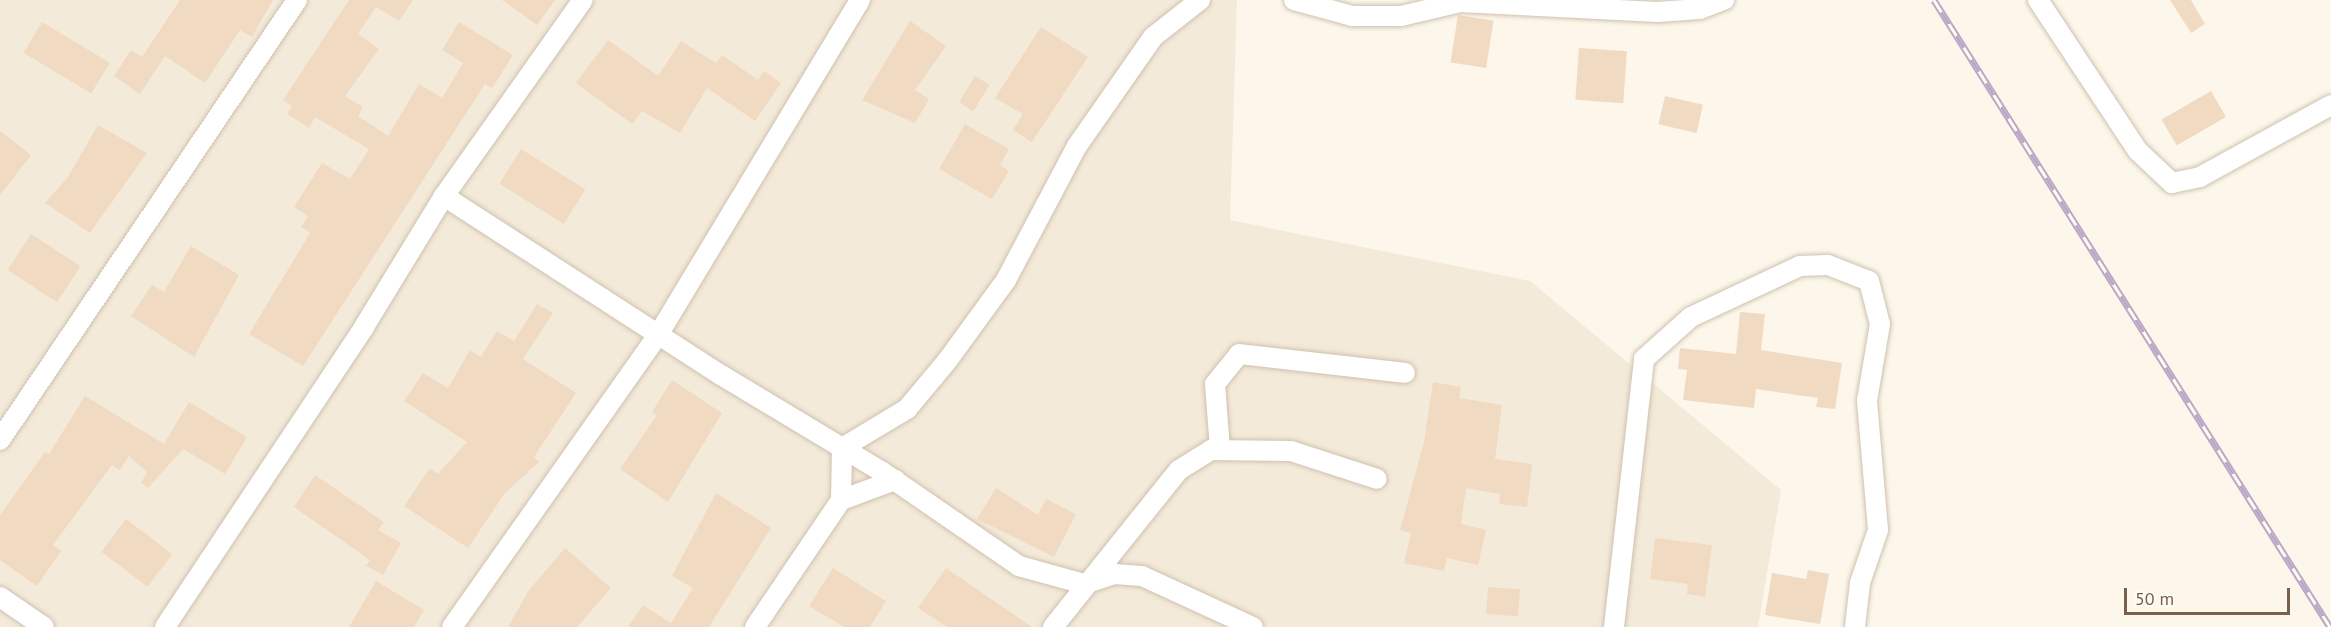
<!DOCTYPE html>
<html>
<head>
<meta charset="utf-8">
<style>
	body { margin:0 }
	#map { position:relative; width:2331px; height:627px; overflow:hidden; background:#fcf7ea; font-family:"PT Sans",sans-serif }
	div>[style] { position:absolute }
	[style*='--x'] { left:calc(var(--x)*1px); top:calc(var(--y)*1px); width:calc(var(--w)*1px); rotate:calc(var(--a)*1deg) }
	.residential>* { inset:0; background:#f4ead9 }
	.building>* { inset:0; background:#f1dac2; transform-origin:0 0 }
	.roads { filter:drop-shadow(0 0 2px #cfc1af) drop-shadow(0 0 2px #cfc1af) }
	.minor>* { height:20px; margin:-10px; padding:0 10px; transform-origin:10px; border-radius:10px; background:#fff }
	.rail>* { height:7px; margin-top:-3.5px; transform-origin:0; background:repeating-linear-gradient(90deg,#fffbf1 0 14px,#bca7c7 0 28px); box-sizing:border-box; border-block:2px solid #bca7c7 }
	span { translate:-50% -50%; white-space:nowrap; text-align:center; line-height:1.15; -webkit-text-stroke:6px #fffbf1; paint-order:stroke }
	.scale { position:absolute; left:2124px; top:588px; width:166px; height:27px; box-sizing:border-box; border:3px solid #77614d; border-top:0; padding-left:8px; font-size:18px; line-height:21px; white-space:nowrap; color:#77614d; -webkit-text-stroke:4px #fffbf1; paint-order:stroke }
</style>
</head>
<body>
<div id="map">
	<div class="residential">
		<div style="clip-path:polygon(0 0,1237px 0,1230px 220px,1530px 281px,1781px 490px,1758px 627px,0 627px)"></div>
	</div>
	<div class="building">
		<div style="clip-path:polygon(180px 0,273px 0,252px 37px,240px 30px,205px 83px,165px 56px,140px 94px,114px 76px,131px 50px,142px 57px)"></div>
		<div style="clip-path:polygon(349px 0,413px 0,399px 21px,376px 7px,358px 34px,379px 49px,345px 96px,363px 107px,358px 116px,388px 136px,419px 84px,442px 98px,463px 63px,442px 50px,459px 22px,513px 55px,492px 88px,485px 84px,303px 366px,249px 334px,310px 233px,301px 227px,308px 216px,294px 207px,322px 163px,350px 179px,369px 149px,315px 117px,309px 128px,287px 114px,292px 106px,283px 100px)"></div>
		<div style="clip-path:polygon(502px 0,555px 0,537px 25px)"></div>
		<div style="clip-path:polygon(2170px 0,2191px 0,2205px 24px,2191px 33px)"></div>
		<div style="left:1458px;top:15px;width:36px;height:48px;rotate:9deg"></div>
		<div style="clip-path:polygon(910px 21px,946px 46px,915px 90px,929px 99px,915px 123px,862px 100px)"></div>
		<div style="left:42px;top:22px;width:79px;height:36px;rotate:31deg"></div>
		<div style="clip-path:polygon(1041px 27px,1088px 57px,1032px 142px,1013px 130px,1023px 114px,995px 98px)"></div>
		<div style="clip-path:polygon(608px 40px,658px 76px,681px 41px,716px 63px,722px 55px,758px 80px,764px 71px,781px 83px,755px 121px,707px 88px,680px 133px,642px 111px,632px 124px,576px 83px)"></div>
		<div style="left:1579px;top:48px;width:48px;height:52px;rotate:4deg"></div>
		<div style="left:975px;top:76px;width:17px;height:31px;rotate:31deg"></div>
		<div style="left:2211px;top:91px;width:30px;height:57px;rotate:60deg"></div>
		<div style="left:1665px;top:96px;width:39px;height:29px;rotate:13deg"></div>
		<div style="clip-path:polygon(965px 124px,1009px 149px,1000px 165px,1009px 171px,992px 199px,939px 169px)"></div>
		<div style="clip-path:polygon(98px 125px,147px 153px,90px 233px,45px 203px,68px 177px)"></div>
		<div style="clip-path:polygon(0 131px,31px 155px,0 195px)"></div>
		<div style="left:521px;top:149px;width:76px;height:41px;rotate:32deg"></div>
		<div style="left:31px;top:234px;width:59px;height:43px;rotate:33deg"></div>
		<div style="clip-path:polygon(191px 246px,239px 275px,194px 357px,131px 316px,152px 285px,164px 292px)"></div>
		<div style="clip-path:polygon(537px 304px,553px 313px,523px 359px,576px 393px,534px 457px,539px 462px,505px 493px,468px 548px,404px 506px,430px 468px,438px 474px,467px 442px,404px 401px,423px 373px,448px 388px,470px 350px,481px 357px,497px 331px,514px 341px)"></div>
		<div style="clip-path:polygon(1740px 312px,1765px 314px,1761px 350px,1842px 363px,1835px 409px,1816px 407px,1818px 398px,1756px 389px,1754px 408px,1683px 400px,1687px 370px,1678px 369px,1680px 348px,1736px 354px)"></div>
		<div style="clip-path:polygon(672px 380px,722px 413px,668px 502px,620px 469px,657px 415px,652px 412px)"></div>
		<div style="clip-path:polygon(1433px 382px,1461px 387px,1459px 398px,1502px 405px,1495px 459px,1532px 464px,1527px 507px,1499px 504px,1500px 494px,1466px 488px,1461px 524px,1486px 530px,1478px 565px,1447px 558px,1444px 571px,1404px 563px,1411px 533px,1400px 530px,1424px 442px)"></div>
		<div style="clip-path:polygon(85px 396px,164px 444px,189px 402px,247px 437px,225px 474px,183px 449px,148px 488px,141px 483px,147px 472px,129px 456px,120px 470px,112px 465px,53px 545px,61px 551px,37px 586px,0 560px,0 515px,45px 452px,49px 454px)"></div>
		<div style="clip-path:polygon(315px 475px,384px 522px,378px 530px,401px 543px,383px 575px,366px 566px,370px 560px,294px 507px)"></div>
		<div style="clip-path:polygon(996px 488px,1038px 515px,1046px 499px,1076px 514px,1054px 557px,977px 519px)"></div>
		<div style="clip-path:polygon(716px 493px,771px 528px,709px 627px,628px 627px,643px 605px,671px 623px,693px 588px,672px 576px)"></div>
		<div style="left:126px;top:519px;width:58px;height:41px;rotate:37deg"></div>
		<div style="clip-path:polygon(1655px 538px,1712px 545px,1705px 597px,1687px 594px,1688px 584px,1650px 579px)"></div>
		<div style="clip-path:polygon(565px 548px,611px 588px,577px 627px,508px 627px,529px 590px)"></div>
		<div style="clip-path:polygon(833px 568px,886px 601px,870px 627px,844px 627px,809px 606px)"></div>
		<div style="clip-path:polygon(946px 568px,1032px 627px,947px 627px,918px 608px)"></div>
		<div style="clip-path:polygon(1808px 570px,1829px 574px,1820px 624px,1765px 615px,1772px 573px,1806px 579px)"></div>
		<div style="clip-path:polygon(376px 581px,424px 610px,414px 627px,349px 627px)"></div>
		<div style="left:1488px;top:587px;width:32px;height:27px;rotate:4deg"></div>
	</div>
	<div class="roads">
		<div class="minor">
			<div style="--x:1294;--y:0;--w:60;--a:15.4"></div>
			<div style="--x:1352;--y:16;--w:49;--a:0"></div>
			<div style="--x:1401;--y:16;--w:61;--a:-13.3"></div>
			<div style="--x:1460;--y:2;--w:197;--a:2.9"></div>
			<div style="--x:1657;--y:12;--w:43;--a:-4"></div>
			<div style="--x:1700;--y:9;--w:26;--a:-21"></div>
			<div style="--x:2038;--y:0;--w:181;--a:56.5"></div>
			<div style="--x:2138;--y:151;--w:47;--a:43.3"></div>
			<div style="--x:2172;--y:183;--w:29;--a:-12"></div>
			<div style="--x:2200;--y:177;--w:149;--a:-28.8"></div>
			<div style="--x:444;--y:196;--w:330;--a:32.9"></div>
			<div style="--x:721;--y:375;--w:187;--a:31"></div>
			<div style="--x:881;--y:471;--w:168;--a:34.5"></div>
			<div style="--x:1019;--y:566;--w:67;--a:15.5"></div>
			<div style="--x:1084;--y:584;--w:32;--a:-18"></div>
			<div style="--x:1114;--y:574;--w:28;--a:4"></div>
			<div style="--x:1142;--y:576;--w:122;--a:24.7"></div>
			<div style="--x:0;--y:440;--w:531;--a:-55.98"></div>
			<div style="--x:1220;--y:449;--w:65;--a:-94.4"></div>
			<div style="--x:1215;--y:384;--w:38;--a:-51"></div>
			<div style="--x:1239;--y:354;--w:167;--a:6.5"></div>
			<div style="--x:841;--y:500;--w:58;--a:-20.3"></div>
			<div style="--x:0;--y:597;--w:53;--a:34.3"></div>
			<div style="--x:165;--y:627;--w:360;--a:-56.4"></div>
			<div style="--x:364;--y:327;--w:153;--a:-58.6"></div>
			<div style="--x:444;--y:196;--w:240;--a:-54.7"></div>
			<div style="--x:452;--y:627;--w:357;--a:-54.8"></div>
			<div style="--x:658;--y:335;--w:391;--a:-58.9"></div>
			<div style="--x:755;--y:627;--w:153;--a:-55.9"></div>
			<div style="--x:841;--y:500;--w:52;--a:-88.9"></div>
			<div style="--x:842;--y:448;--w:76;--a:-31"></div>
			<div style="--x:907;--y:409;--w:62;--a:-50.2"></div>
			<div style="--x:947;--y:361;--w:100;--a:-53.9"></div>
			<div style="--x:1006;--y:280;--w:152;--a:-62.1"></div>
			<div style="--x:1077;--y:146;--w:133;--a:-55.1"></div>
			<div style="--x:1153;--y:37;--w:60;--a:-38.2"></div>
			<div style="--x:1053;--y:627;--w:201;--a:-51.3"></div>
			<div style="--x:1179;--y:470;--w:38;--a:-32"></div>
			<div style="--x:1211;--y:450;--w:80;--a:0.7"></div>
			<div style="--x:1291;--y:451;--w:90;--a:18"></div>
			<div style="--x:1614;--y:627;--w:270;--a:-83.6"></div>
			<div style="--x:1644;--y:359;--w:63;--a:-41.8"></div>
			<div style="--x:1691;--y:317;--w:120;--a:-25.1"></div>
			<div style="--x:1800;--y:266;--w:28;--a:-2"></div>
			<div style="--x:1828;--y:265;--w:44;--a:21.3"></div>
			<div style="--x:1869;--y:281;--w:44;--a:75.7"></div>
			<div style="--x:1880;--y:324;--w:78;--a:99.6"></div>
			<div style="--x:1867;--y:401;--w:129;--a:85.1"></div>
			<div style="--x:1878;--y:530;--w:56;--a:108.8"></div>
			<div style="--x:1860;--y:583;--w:44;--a:96.5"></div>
		</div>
	</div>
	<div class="rail">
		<div style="--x:1934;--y:0;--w:742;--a:57.72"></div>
	</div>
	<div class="scale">50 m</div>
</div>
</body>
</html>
